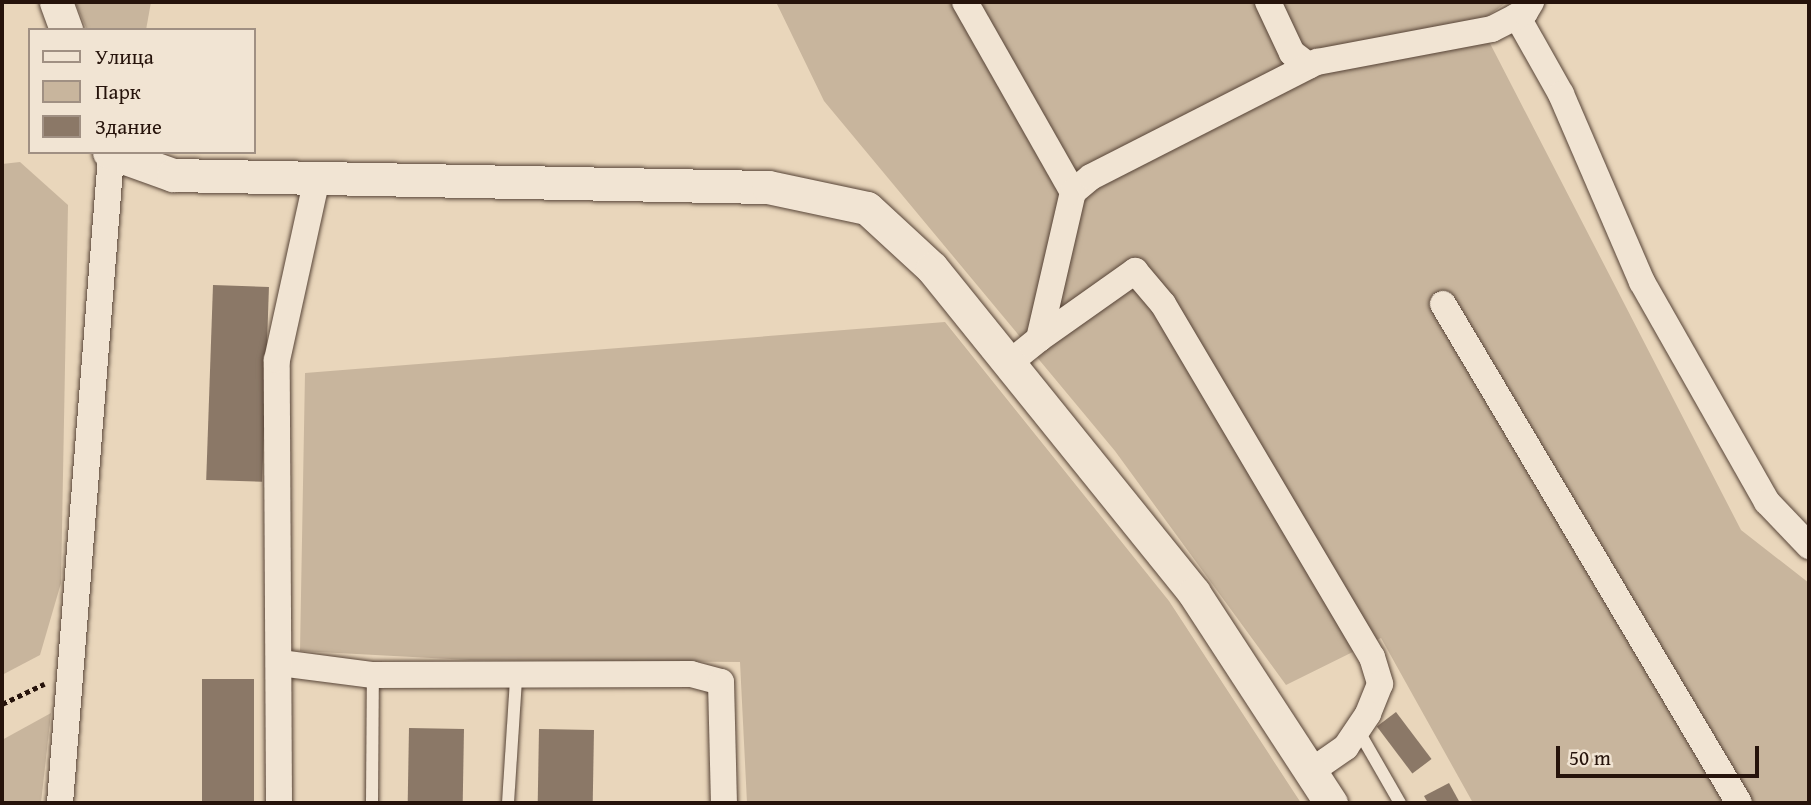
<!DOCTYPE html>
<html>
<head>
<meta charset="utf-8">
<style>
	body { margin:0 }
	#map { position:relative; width:1811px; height:805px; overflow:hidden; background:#e9d6bb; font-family:"Gentium Book Plus",serif }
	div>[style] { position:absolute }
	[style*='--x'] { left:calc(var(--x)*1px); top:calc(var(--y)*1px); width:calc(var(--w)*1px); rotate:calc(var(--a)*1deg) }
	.green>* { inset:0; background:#c8b59d }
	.building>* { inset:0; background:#8b7867; transform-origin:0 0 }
	.path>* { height:4.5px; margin-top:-2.25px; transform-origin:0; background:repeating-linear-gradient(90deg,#26130b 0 5px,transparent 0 8.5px) }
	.roads { filter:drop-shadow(0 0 2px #574437) drop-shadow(0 0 2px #574437) }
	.service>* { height:12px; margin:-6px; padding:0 6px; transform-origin:6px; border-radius:6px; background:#f1e4d3 }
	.minor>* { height:26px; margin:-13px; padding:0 13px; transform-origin:13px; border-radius:13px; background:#f1e4d3 }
	.tertiary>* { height:33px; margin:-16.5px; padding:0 16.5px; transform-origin:16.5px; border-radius:16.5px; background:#f1e4d3 }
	span { translate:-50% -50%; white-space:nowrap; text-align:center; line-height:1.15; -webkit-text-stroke:6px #f1e4d3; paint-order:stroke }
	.frame { position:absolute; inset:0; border:4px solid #26130b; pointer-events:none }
	.legend { position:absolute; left:28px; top:28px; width:228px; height:126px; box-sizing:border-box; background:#f1e4d3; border:2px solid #a09083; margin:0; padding:9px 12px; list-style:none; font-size:21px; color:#26130b }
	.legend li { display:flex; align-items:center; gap:14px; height:35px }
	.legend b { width:35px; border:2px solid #a09083 }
	.scale { position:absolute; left:1556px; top:746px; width:203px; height:32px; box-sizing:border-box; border:4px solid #26130b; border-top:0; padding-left:9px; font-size:21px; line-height:24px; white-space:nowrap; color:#26130b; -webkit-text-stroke:5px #f1e4d3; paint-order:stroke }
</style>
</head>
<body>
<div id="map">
	<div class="green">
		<div style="clip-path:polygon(75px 2px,151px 2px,146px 30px,87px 30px)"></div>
		<div style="clip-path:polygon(776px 2px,1507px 2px,1479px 22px,1741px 530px,1809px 583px,1809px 803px,1473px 803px,1381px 638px,1286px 685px,1115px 451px,824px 101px)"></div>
		<div style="clip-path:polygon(20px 162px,68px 205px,61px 583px,40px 655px,2px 675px,2px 164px)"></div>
		<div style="clip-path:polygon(945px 322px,1169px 601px,1301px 803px,747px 803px,740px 662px,469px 660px,300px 651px,305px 373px)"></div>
		<div style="clip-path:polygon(51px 713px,41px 803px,2px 803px,2px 740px)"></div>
	</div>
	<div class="building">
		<div style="left:213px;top:285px;width:56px;height:195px;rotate:2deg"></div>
		<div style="left:202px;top:679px;width:52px;height:124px"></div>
		<div style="left:1396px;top:712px;width:59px;height:24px;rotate:53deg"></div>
		<div style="left:409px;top:728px;width:55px;height:75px;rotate:1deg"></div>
		<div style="left:539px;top:729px;width:55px;height:74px;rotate:1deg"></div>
		<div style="clip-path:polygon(1449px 783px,1460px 803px,1428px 803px,1424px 796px)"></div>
	</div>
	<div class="path">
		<div style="--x:2;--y:704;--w:47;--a:-25.5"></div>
	</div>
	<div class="roads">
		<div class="service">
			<div style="--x:1358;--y:730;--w:84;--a:60.1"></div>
			<div style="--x:372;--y:803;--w:128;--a:-89.6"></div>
			<div style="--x:508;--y:803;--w:125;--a:-86.3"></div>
		</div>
		<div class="minor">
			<div style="--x:965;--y:2;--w:219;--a:60.4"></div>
			<div style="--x:1268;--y:2;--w:56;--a:64.8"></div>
			<div style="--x:1292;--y:53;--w:21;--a:37"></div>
			<div style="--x:1517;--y:16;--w:90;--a:60.6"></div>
			<div style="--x:1561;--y:94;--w:205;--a:66.7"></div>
			<div style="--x:1642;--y:282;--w:253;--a:60.4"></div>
			<div style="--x:1767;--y:502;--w:61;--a:46.3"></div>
			<div style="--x:1443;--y:304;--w:580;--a:59.32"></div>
			<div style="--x:1039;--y:339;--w:118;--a:-35.3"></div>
			<div style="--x:1135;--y:271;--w:43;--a:49.7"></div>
			<div style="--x:1163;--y:304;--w:410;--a:59.4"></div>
			<div style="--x:1372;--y:657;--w:28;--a:73"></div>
			<div style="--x:1380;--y:684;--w:32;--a:112"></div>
			<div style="--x:1368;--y:714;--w:40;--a:124"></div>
			<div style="--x:1346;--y:747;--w:44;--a:145.2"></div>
			<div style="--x:1008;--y:364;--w:40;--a:-39"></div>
			<div style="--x:1039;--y:339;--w:151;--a:-77"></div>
			<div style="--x:1073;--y:192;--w:23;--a:-40"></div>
			<div style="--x:1091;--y:177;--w:254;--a:-27"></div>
			<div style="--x:1317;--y:62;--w:178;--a:-10.7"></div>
			<div style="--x:1492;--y:29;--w:37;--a:-27"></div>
			<div style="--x:1525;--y:12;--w:12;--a:-59"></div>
			<div style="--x:280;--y:663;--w:94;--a:7.4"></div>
			<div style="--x:373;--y:675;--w:318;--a:-0.2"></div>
			<div style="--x:691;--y:674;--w:31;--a:15"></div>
			<div style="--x:721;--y:682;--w:121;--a:88.6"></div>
			<div style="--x:60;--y:803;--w:648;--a:-85.49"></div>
			<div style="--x:279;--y:803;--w:443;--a:-90.3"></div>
			<div style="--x:277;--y:360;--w:186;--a:-77.6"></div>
		</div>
		<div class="tertiary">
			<div style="--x:56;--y:2;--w:30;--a:70"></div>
			<div style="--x:109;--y:152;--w:68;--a:19.8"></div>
			<div style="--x:173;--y:175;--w:595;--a:1.16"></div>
			<div style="--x:768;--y:187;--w:101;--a:12"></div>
			<div style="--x:867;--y:208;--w:88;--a:42.7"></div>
			<div style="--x:932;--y:268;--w:417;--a:51.1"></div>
			<div style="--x:1194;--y:593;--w:251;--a:56.9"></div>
		</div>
	</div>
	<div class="frame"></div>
	<ul class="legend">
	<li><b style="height:9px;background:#f1e4d3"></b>Улица</li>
	<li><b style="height:19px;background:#c8b59d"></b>Парк</li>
	<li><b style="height:19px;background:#8b7867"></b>Здание</li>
	</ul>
	<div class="scale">50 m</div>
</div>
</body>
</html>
